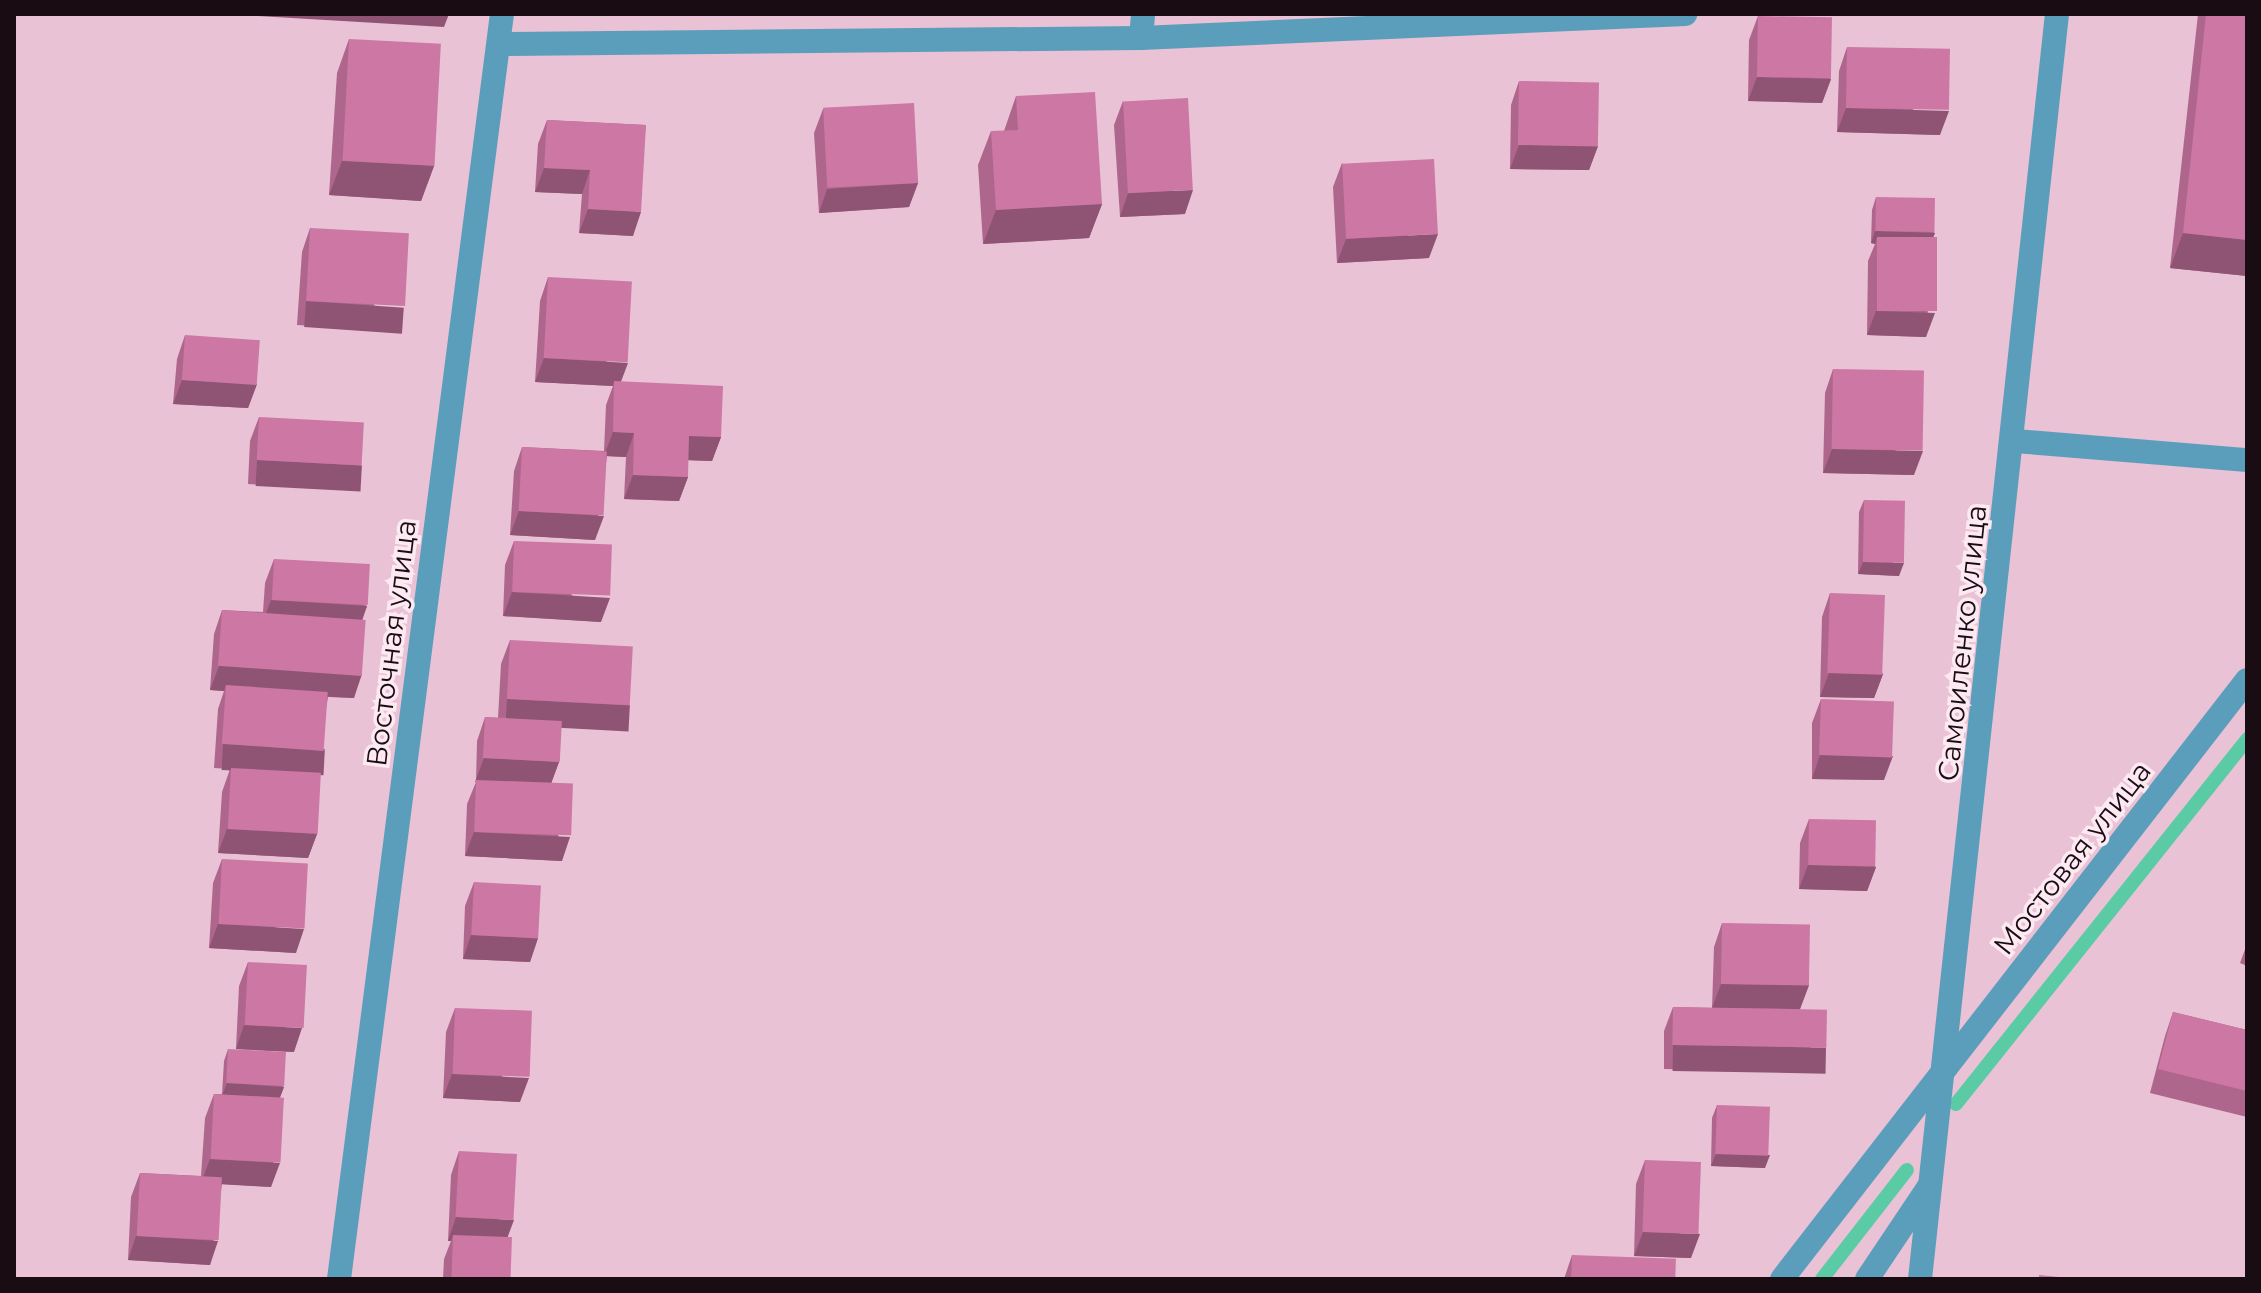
<!DOCTYPE html>
<html>
<head>
<meta charset="utf-8">
<style>
	body { margin:0 }
	#map { position:relative; width:2261px; height:1293px; overflow:hidden; background:#e9c2d5; font-family:Montserrat,sans-serif }
	div>[style] { position:absolute }
	[style*='--x'] { left:calc(var(--x)*1px); top:calc(var(--y)*1px); width:calc(var(--w)*1px); rotate:calc(var(--a)*1deg) }
	.stream>* { height:14px; margin:-7px; padding:0 7px; transform-origin:7px; border-radius:7px; background:#5acba4 }
	.minor>* { height:24px; margin:-12px; padding:0 12px; transform-origin:12px; border-radius:12px; background:#5b9ebb }
	.wall>* { inset:0; background:#af668d }
	.shaded-wall>* { inset:0; background:#8f5373; transform-origin:0 0 }
	.building>* { inset:0; background:#cc77a4; transform-origin:0 0 }
	span { translate:-50% -50%; white-space:nowrap; text-align:center; line-height:1.15; -webkit-text-stroke:7px #fde9f2; paint-order:stroke }
	.street-label { font-size:28px; color:#190c13 }
	.frame { position:absolute; inset:0; border:16px solid #190c13; pointer-events:none }
</style>
</head>
<body>
<div id="map">
	<div class="stream">
		<div style="--x:1956;--y:1104;--w:467;--a:-51.4"></div>
		<div style="--x:1822;--y:1279;--w:138;--a:-52.1"></div>
	</div>
	<div class="minor">
		<div style="--x:1141;--y:38;--w:24;--a:-85"></div>
		<div style="--x:499;--y:44;--w:642;--a:-0.54"></div>
		<div style="--x:1141;--y:38;--w:545;--a:-2.53"></div>
		<div style="--x:2015;--y:441;--w:233;--a:4.7"></div>
		<div style="--x:339;--y:1279;--w:1275;--a:-82.66"></div>
		<div style="--x:1782;--y:1279;--w:758;--a:-52.18"></div>
		<div style="--x:1867;--y:1279;--w:110;--a:-56.2"></div>
		<div style="--x:1920;--y:1279;--w:1272;--a:-83.82"></div>
	</div>
	<div class="wall">
		<div style="clip-path:polygon(2198px 14px,2247px 14px,2247px 276px,2170px 268px)"></div>
		<div style="clip-path:polygon(1758px 16px,1831px 79px,1822px 103px,1748px 101px,1749px 40px)"></div>
		<div style="clip-path:polygon(349px 39px,434px 166px,421px 201px,329px 195px,337px 73px)"></div>
		<div style="clip-path:polygon(1847px 47px,1940px 135px,1837px 132px,1839px 71px)"></div>
		<div style="clip-path:polygon(1519px 81px,1598px 146px,1589px 170px,1510px 169px,1511px 105px)"></div>
		<div style="clip-path:polygon(1016px 96px,1102px 204px,1089px 238px,983px 244px,978px 165px,991px 131px,1004px 131px)"></div>
		<div style="clip-path:polygon(1123px 101px,1185px 214px,1120px 217px,1114px 125px)"></div>
		<div style="clip-path:polygon(823px 109px,918px 183px,909px 207px,819px 213px,814px 133px)"></div>
		<div style="clip-path:polygon(547px 120px,646px 125px,633px 236px,579px 233px,582px 194px,535px 192px,538px 144px)"></div>
		<div style="clip-path:polygon(1342px 163px,1429px 258px,1337px 263px,1333px 187px)"></div>
		<div style="clip-path:polygon(1876px 197px,1935px 233px,1933px 237px,1926px 337px,1867px 335px,1868px 261px,1875px 244px,1871px 243px,1872px 210px)"></div>
		<div style="clip-path:polygon(310px 228px,396px 331px,297px 325px,302px 252px)"></div>
		<div style="clip-path:polygon(548px 277px,621px 382px,721px 437px,712px 461px,688px 460px,688px 477px,679px 501px,624px 499px,626px 457px,607px 456px,595px 540px,510px 535px,514px 471px,522px 447px,604px 451px,606px 405px,613px 386px,535px 382px,540px 301px)"></div>
		<div style="clip-path:polygon(185px 335px,257px 384px,248px 408px,173px 404px,177px 359px)"></div>
		<div style="clip-path:polygon(1833px 369px,1914px 475px,1823px 473px,1825px 393px)"></div>
		<div style="clip-path:polygon(259px 417px,362px 466px,353px 490px,248px 484px,250px 441px)"></div>
		<div style="clip-path:polygon(1864px 500px,1899px 576px,1858px 574px,1859px 512px)"></div>
		<div style="clip-path:polygon(514px 541px,601px 622px,503px 616px,505px 565px)"></div>
		<div style="clip-path:polygon(274px 559px,367px 606px,363px 618px,354px 698px,328px 697px,316px 773px,317px 834px,308px 858px,218px 853px,222px 792px,230px 769px,214px 768px,218px 709px,224px 691px,210px 690px,214px 634px,222px 610px,263px 612px,265px 583px)"></div>
		<div style="clip-path:polygon(1830px 593px,1883px 674px,1874px 698px,1820px 697px,1822px 617px)"></div>
		<div style="clip-path:polygon(510px 640px,630px 705px,621px 729px,561px 726px,559px 762px,551px 784px,562px 861px,465px 856px,467px 804px,476px 782px,477px 741px,485px 717px,498px 718px,501px 664px)"></div>
		<div style="clip-path:polygon(1821px 699px,1884px 780px,1812px 779px,1812px 723px)"></div>
		<div style="clip-path:polygon(1809px 819px,1876px 867px,1867px 891px,1799px 889px,1800px 843px)"></div>
		<div style="clip-path:polygon(222px 859px,296px 953px,209px 948px,213px 883px)"></div>
		<div style="clip-path:polygon(474px 882px,538px 938px,530px 962px,463px 959px,465px 906px)"></div>
		<div style="clip-path:polygon(1722px 923px,1809px 985px,1800px 1009px,1817px 1072px,1664px 1069px,1664px 1031px,1673px 1007px,1712px 1008px,1714px 947px)"></div>
		<div style="clip-path:polygon(2247px 944px,2247px 966px,2240px 963px)"></div>
		<div style="clip-path:polygon(248px 962px,294px 1052px,236px 1049px,239px 986px)"></div>
		<div style="clip-path:polygon(455px 1008px,520px 1102px,443px 1098px,446px 1032px)"></div>
		<div style="clip-path:polygon(2173px 1012px,2247px 1030px,2247px 1117px,2150px 1093px,2165px 1036px)"></div>
		<div style="clip-path:polygon(228px 1049px,284px 1087px,280px 1098px,271px 1187px,222px 1184px,210px 1265px,128px 1260px,131px 1197px,140px 1173px,201px 1176px,205px 1118px,214px 1094px,222px 1094px,224px 1061px)"></div>
		<div style="clip-path:polygon(1717px 1105px,1765px 1168px,1711px 1166px,1712px 1118px)"></div>
		<div style="clip-path:polygon(459px 1151px,508px 1237px,510px 1279px,443px 1279px,444px 1259px,451px 1241px,448px 1241px,451px 1175px)"></div>
		<div style="clip-path:polygon(1645px 1160px,1691px 1258px,1634px 1256px,1636px 1184px)"></div>
		<div style="clip-path:polygon(1572px 1255px,1675px 1279px,1564px 1279px)"></div>
	</div>
	<div class="shaded-wall">
		<div style="clip-path:polygon(243px 14px,449px 14px,444px 27px,243px 15px)"></div>
		<div style="clip-path:polygon(1757px 77px,1831px 79px,1822px 103px,1748px 101px)"></div>
		<div style="clip-path:polygon(1846px 108px,1949px 111px,1940px 135px,1837px 132px)"></div>
		<div style="clip-path:polygon(1519px 145px,1598px 146px,1589px 170px,1510px 169px)"></div>
		<div style="clip-path:polygon(342px 161px,434px 166px,421px 201px,329px 195px)"></div>
		<div style="clip-path:polygon(544px 168px,590px 170px,582px 194px,535px 192px)"></div>
		<div style="clip-path:polygon(918px 183px,909px 207px,819px 213px,827px 189px)"></div>
		<div style="clip-path:polygon(1193px 190px,1185px 214px,1120px 217px,1128px 193px)"></div>
		<div style="clip-path:polygon(1102px 204px,1089px 238px,983px 244px,996px 210px)"></div>
		<div style="clip-path:polygon(588px 209px,641px 212px,633px 236px,579px 233px)"></div>
		<div style="clip-path:polygon(1875px 231px,1935px 233px,1930px 245px,1877px 237px,1875px 244px,1871px 243px)"></div>
		<div style="clip-path:polygon(2183px 233px,2247px 240px,2247px 276px,2170px 268px)"></div>
		<div style="clip-path:polygon(1438px 234px,1429px 258px,1337px 263px,1346px 239px)"></div>
		<div style="left:306px;top:301px;width:98px;height:26px;rotate:4deg"></div>
		<div style="clip-path:polygon(1876px 311px,1935px 313px,1926px 337px,1867px 335px)"></div>
		<div style="clip-path:polygon(544px 358px,628px 363px,619px 387px,614px 381px,613px 386px,535px 382px)"></div>
		<div style="clip-path:polygon(182px 380px,257px 384px,248px 408px,173px 404px)"></div>
		<div style="clip-path:polygon(613px 432px,634px 433px,626px 457px,604px 456px)"></div>
		<div style="clip-path:polygon(689px 436px,721px 437px,712px 461px,681px 460px)"></div>
		<div style="clip-path:polygon(1832px 449px,1923px 451px,1914px 475px,1823px 473px)"></div>
		<div style="left:257px;top:460px;width:105px;height:26px;rotate:3deg"></div>
		<div style="clip-path:polygon(633px 475px,688px 477px,679px 501px,624px 499px)"></div>
		<div style="clip-path:polygon(519px 511px,604px 516px,595px 540px,510px 535px)"></div>
		<div style="clip-path:polygon(1863px 562px,1904px 563px,1899px 576px,1858px 574px)"></div>
		<div style="clip-path:polygon(512px 592px,610px 598px,601px 622px,503px 616px)"></div>
		<div style="clip-path:polygon(271px 600px,367px 606px,358px 630px,262px 624px)"></div>
		<div style="clip-path:polygon(219px 666px,362px 674px,354px 698px,226px 691px,226px 685px,224px 691px,210px 690px)"></div>
		<div style="clip-path:polygon(1829px 673px,1883px 674px,1874px 698px,1820px 697px)"></div>
		<div style="left:507px;top:699px;width:123px;height:26px;rotate:3deg"></div>
		<div style="left:223px;top:744px;width:102px;height:26px;rotate:3deg"></div>
		<div style="clip-path:polygon(1820px 755px,1893px 756px,1884px 780px,1812px 779px)"></div>
		<div style="clip-path:polygon(484px 758px,559px 762px,550px 786px,475px 782px)"></div>
		<div style="clip-path:polygon(227px 829px,317px 834px,308px 858px,218px 853px)"></div>
		<div style="clip-path:polygon(474px 832px,570px 837px,562px 861px,465px 856px)"></div>
		<div style="clip-path:polygon(1808px 865px,1876px 867px,1867px 891px,1799px 889px)"></div>
		<div style="clip-path:polygon(218px 924px,304px 929px,296px 953px,209px 948px)"></div>
		<div style="clip-path:polygon(471px 935px,538px 938px,530px 962px,463px 959px)"></div>
		<div style="clip-path:polygon(1721px 984px,1809px 985px,1800px 1009px,1712px 1008px)"></div>
		<div style="clip-path:polygon(244px 1025px,302px 1028px,294px 1052px,236px 1049px)"></div>
		<div style="left:1673px;top:1045px;width:153px;height:26px;rotate:1deg"></div>
		<div style="clip-path:polygon(452px 1074px,529px 1078px,520px 1102px,443px 1098px)"></div>
		<div style="clip-path:polygon(227px 1083px,284px 1087px,279px 1099px,222px 1096px)"></div>
		<div style="clip-path:polygon(1716px 1154px,1770px 1155px,1765px 1168px,1711px 1166px)"></div>
		<div style="clip-path:polygon(210px 1159px,280px 1163px,271px 1187px,201px 1183px)"></div>
		<div style="clip-path:polygon(456px 1217px,514px 1220px,505px 1244px,453px 1235px,451px 1241px,448px 1241px)"></div>
		<div style="clip-path:polygon(1643px 1232px,1700px 1234px,1691px 1258px,1634px 1256px)"></div>
		<div style="clip-path:polygon(136px 1236px,218px 1241px,210px 1265px,128px 1260px)"></div>
	</div>
	<div class="building">
		<div style="clip-path:polygon(2206px 14px,2247px 14px,2247px 240px,2183px 233px)"></div>
		<div style="left:1758px;top:16px;width:74px;height:61px;rotate:1deg"></div>
		<div style="left:349px;top:39px;width:92px;height:122px;rotate:3deg"></div>
		<div style="left:1847px;top:47px;width:103px;height:61px;rotate:1deg"></div>
		<div style="left:1519px;top:81px;width:80px;height:64px;rotate:1deg"></div>
		<div style="clip-path:polygon(1095px 92px,1102px 204px,996px 210px,991px 131px,1018px 130px,1016px 96px)"></div>
		<div style="left:1188px;top:98px;width:92px;height:65px;rotate:87deg"></div>
		<div style="left:914px;top:103px;width:80px;height:91px;rotate:87deg"></div>
		<div style="clip-path:polygon(547px 120px,646px 125px,641px 212px,588px 209px,590px 170px,544px 168px)"></div>
		<div style="left:1434px;top:159px;width:75px;height:92px;rotate:87deg"></div>
		<div style="left:1876px;top:197px;width:59px;height:34px;rotate:1deg"></div>
		<div style="left:310px;top:228px;width:99px;height:73px;rotate:3deg"></div>
		<div style="left:1877px;top:237px;width:60px;height:74px"></div>
		<div style="left:548px;top:277px;width:84px;height:81px;rotate:3deg"></div>
		<div style="left:185px;top:335px;width:75px;height:45px;rotate:4deg"></div>
		<div style="left:1833px;top:369px;width:91px;height:80px;rotate:1deg"></div>
		<div style="clip-path:polygon(614px 381px,723px 386px,721px 437px,689px 436px,688px 477px,633px 475px,634px 433px,613px 432px)"></div>
		<div style="left:259px;top:417px;width:105px;height:43px;rotate:3deg"></div>
		<div style="left:522px;top:447px;width:85px;height:64px;rotate:3deg"></div>
		<div style="left:1864px;top:500px;width:41px;height:62px;rotate:1deg"></div>
		<div style="left:514px;top:541px;width:98px;height:51px;rotate:2deg"></div>
		<div style="left:274px;top:559px;width:96px;height:41px;rotate:3deg"></div>
		<div style="left:1830px;top:593px;width:55px;height:80px;rotate:2deg"></div>
		<div style="left:222px;top:610px;width:144px;height:56px;rotate:4deg"></div>
		<div style="left:510px;top:640px;width:123px;height:59px;rotate:3deg"></div>
		<div style="left:226px;top:685px;width:102px;height:59px;rotate:4deg"></div>
		<div style="left:1821px;top:699px;width:73px;height:56px;rotate:2deg"></div>
		<div style="left:485px;top:717px;width:77px;height:41px;rotate:3deg"></div>
		<div style="left:231px;top:768px;width:90px;height:61px;rotate:3deg"></div>
		<div style="left:476px;top:780px;width:97px;height:52px;rotate:2deg"></div>
		<div style="left:1809px;top:819px;width:67px;height:46px;rotate:1deg"></div>
		<div style="left:222px;top:859px;width:86px;height:65px;rotate:3deg"></div>
		<div style="left:474px;top:882px;width:67px;height:53px;rotate:3deg"></div>
		<div style="left:1722px;top:923px;width:88px;height:61px;rotate:1deg"></div>
		<div style="left:248px;top:962px;width:59px;height:63px;rotate:3deg"></div>
		<div style="left:1673px;top:1007px;width:154px;height:38px;rotate:1deg"></div>
		<div style="left:455px;top:1008px;width:77px;height:66px;rotate:2deg"></div>
		<div style="clip-path:polygon(2173px 1012px,2247px 1030px,2247px 1091px,2158px 1069px)"></div>
		<div style="left:228px;top:1049px;width:58px;height:34px;rotate:3deg"></div>
		<div style="left:214px;top:1094px;width:70px;height:65px;rotate:3deg"></div>
		<div style="left:1717px;top:1105px;width:53px;height:49px;rotate:2deg"></div>
		<div style="left:459px;top:1151px;width:58px;height:66px;rotate:3deg"></div>
		<div style="left:1645px;top:1160px;width:56px;height:72px;rotate:2deg"></div>
		<div style="left:140px;top:1173px;width:82px;height:63px;rotate:3deg"></div>
		<div style="left:453px;top:1235px;width:59px;height:44px;rotate:2deg"></div>
		<div style="left:1572px;top:1255px;width:104px;height:24px;rotate:2deg"></div>
		<div style="clip-path:polygon(2039px 1275px,2078px 1279px,2039px 1279px)"></div>
	</div>
	<div class="street-label">
		<span style="left:391px;top:643px;rotate:-83deg">Восточная улица</span>
		<span style="left:1962px;top:643px;rotate:-84deg">Самоиленко улица</span>
		<span style="left:2072px;top:858px;rotate:-52deg">Мостовая улица</span>
	</div>
	<div class="frame"></div>
</div>
</body>
</html>
